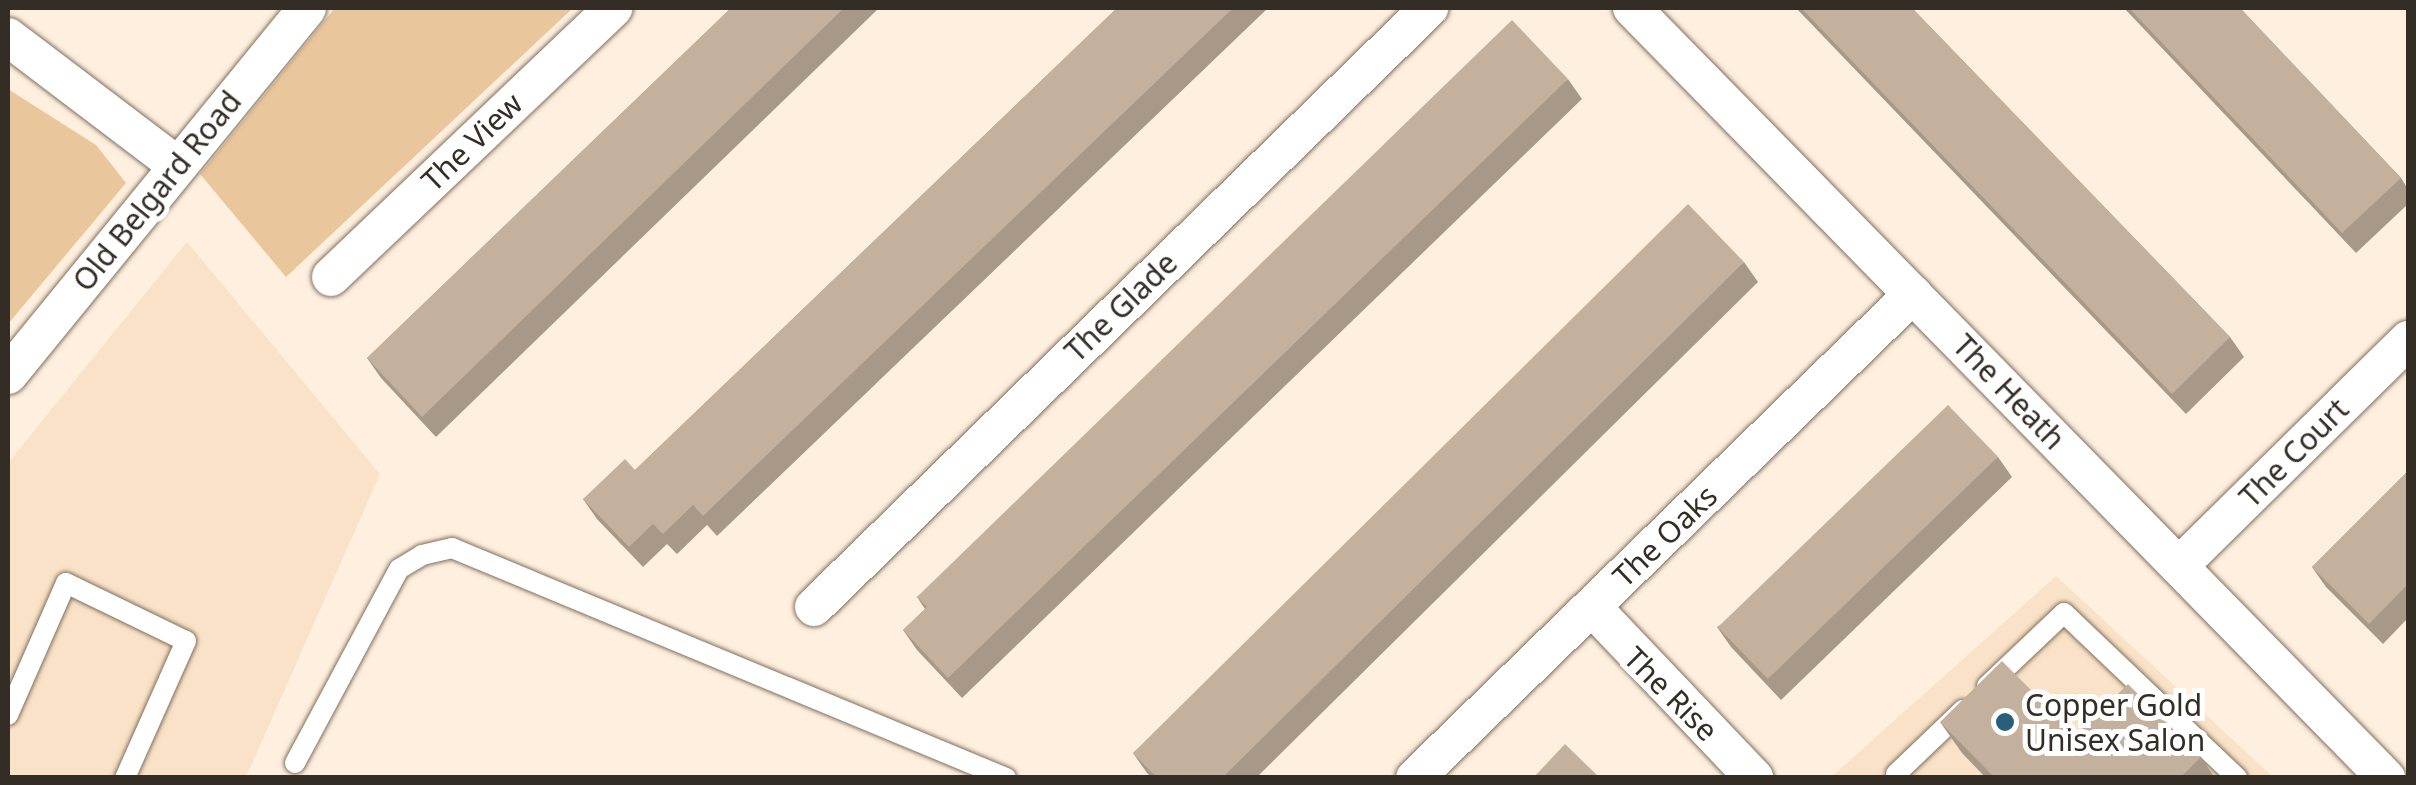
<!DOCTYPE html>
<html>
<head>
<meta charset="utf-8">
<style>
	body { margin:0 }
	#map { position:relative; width:2416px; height:785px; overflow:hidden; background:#feefde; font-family:"Noto Sans",sans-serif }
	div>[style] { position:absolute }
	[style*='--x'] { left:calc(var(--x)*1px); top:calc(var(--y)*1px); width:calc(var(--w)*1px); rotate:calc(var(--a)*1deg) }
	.built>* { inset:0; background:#f9e2c7 }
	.green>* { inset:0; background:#eac69d }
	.roads { filter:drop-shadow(0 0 2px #80705e) drop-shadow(0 0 2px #80705e) }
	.service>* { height:20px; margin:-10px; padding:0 10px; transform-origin:10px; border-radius:10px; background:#fff }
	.minor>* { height:38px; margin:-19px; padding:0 19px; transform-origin:19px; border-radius:19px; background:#fff }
	.wall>* { inset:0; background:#a89888 }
	.building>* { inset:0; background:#c3b19e; transform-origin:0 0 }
	.dots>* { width:28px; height:28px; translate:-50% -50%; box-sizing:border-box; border:5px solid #fff; border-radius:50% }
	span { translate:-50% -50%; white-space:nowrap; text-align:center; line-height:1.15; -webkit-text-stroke:10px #fff; paint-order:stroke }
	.street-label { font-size:30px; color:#342d25 }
	.poi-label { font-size:30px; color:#342d25 }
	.left { translate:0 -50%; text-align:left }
	.frame { position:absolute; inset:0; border:10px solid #342d25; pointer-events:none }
</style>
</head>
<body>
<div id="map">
	<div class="built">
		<div style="clip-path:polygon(187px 242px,380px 474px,246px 777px,8px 778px,8px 463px)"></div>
		<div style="clip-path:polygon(2056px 576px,2273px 777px,1830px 778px)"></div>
	</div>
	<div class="green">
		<div style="clip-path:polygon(335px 8px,573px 8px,286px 277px,200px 174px)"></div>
		<div style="clip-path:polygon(8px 89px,96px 145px,126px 183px,8px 324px)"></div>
	</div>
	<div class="roads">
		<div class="service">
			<div style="--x:1987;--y:686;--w:106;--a:-43.5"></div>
			<div style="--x:2064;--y:613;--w:239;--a:43.6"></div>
			<div style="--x:8;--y:715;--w:144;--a:-66.3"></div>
			<div style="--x:66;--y:583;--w:133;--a:25.8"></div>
			<div style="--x:186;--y:641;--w:150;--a:114"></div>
			<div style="--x:295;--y:763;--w:220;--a:-61.8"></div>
			<div style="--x:399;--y:569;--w:27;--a:-31"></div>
			<div style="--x:422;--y:555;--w:31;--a:-13"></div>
			<div style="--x:452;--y:548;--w:600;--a:22.55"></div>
			<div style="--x:1896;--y:774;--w:93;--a:-43.7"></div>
		</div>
		<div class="minor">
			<div style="--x:1632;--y:8;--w:1078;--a:45.6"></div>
			<div style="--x:8;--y:37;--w:213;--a:37.2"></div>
			<div style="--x:331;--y:277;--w:390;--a:-43.6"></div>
			<div style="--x:8;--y:375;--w:473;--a:-50.8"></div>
			<div style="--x:2179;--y:566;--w:322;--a:-44.6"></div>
			<div style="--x:814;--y:607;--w:859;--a:-44.24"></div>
			<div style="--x:1592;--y:607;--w:236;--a:46.5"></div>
			<div style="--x:1415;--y:778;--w:694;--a:-44.18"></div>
		</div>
	</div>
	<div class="wall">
		<div style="clip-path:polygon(731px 8px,879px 8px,436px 437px,381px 378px,367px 358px)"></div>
		<div style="clip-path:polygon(1117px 8px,1268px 8px,717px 536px,707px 525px,677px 554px,667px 544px,643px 567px,597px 519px,583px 499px,635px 470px)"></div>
		<div style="clip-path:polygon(1796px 8px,1912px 8px,2230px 337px,2244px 357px,2186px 414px)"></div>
		<div style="clip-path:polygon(2124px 8px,2240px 8px,2401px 178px,2408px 189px,2408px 204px,2356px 253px)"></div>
		<div style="clip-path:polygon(1568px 79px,1582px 99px,962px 698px,917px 650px,903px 630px,925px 609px,917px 597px)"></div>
		<div style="clip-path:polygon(1744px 262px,1758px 282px,1256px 778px,1152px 778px,1147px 773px,1133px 753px)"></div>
		<div style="clip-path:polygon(1998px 457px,2012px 477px,1781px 700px,1731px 647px,1717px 627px)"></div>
		<div style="clip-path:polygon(2408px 471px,2408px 618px,2383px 644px,2326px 587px,2312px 567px)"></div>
		<div style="clip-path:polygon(1940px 722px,2076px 735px,2201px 757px,2215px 778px,1986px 778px,1962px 753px)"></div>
	</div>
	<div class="building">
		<div style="clip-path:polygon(731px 8px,844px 8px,422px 417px,367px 358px)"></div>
		<div style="clip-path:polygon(1117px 8px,1233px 8px,703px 516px,693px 505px,663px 534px,653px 524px,629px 547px,583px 499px,625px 459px,635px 470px)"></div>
		<div style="clip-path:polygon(1801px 8px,1912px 8px,2230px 337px,2172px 394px)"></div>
		<div style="clip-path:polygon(2129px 8px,2240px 8px,2401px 178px,2342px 233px)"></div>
		<div style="clip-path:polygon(1512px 20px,1568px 79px,948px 678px,903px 630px,927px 607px,917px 597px)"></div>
		<div style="clip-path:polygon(1688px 204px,1744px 262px,1222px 778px,1157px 778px,1133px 753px)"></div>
		<div style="left:1948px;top:405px;width:72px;height:320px;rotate:46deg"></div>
		<div style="clip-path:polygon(2408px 471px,2408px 584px,2369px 624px,2312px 567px)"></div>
		<div style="clip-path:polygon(2002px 661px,2076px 735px,2128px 684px,2201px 757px,2180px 778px,1995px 778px,1940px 722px)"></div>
		<div style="clip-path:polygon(1565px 744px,1600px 778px,1533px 778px)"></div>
	</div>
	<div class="dots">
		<div style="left:2005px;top:722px;background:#285f7a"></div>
	</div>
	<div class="street-label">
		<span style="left:472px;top:142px;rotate:-44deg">The View</span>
		<span style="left:157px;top:191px;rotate:-51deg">Old Belgard Road</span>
		<span style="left:1121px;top:307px;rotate:-44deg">The Glade</span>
		<span style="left:2009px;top:392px;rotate:46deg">The Heath</span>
		<span style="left:2294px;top:453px;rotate:-45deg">The Court</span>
		<span style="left:1665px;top:536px;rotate:-44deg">The Oaks</span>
		<span style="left:1671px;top:694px;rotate:45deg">The Rise</span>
	</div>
	<div class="poi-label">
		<span class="left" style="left:2025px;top:722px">Copper Gold<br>Unisex Salon</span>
	</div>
	<div class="frame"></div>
</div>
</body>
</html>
